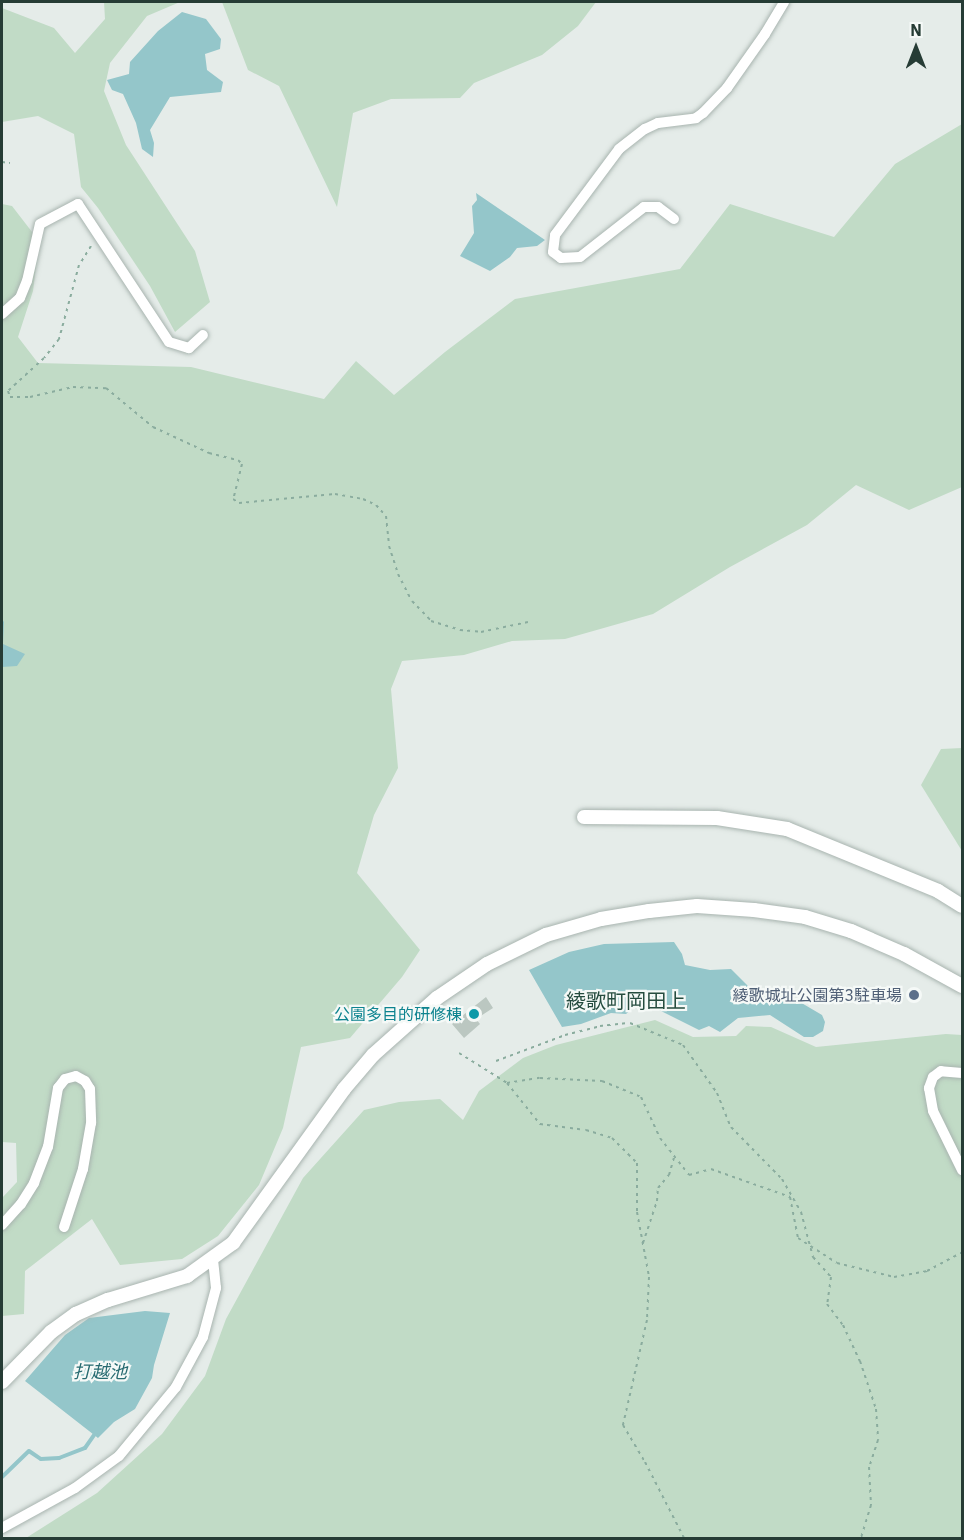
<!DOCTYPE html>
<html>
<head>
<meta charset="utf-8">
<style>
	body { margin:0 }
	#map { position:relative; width:964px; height:1540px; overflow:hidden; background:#e5ece9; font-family:"IBM Plex Sans","Noto Sans JP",sans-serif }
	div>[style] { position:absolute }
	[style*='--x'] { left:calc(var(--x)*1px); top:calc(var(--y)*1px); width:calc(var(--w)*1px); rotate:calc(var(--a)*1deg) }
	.green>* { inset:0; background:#c1dbc6 }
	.water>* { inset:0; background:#94c6ca }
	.stream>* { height:4px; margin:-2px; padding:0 2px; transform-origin:2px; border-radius:2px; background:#94c6ca }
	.building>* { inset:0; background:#bbc7c1 }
	.path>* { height:2px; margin-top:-1px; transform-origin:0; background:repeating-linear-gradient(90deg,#8aac9e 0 3px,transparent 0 7.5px) }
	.roads { filter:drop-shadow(0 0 2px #a8b4af) drop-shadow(0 0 2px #a8b4af) }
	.minor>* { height:10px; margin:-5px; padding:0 5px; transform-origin:5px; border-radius:5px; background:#fff }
	.tertiary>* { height:14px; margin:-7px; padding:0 7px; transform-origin:7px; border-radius:7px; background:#fff }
	.dots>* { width:16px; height:16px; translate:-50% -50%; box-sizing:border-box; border:3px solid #f5f9f7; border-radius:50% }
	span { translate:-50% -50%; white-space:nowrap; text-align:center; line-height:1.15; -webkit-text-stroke:4.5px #f5f9f7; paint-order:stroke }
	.service-label { font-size:16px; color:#4e5e75 }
	.right { translate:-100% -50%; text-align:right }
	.culture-label { font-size:16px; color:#0d838f }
	.water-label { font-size:18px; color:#276b71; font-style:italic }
	.quarter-label { font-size:20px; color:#254c3f }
	.frame { position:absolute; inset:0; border:3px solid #263c35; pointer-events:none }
	.north { position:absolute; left:886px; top:18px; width:60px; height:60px; -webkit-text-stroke:4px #f5f9f7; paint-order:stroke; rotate:0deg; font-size:16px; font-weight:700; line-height:24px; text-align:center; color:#263c35 }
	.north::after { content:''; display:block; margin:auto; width:21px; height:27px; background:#263c35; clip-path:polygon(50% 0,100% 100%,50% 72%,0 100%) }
</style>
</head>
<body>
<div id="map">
	<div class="green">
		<div style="clip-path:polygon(104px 2px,180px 2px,147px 16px,110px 63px,104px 91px,126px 145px,195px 251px,210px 302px,175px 332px,150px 286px,98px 208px,81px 187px,74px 134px,38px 116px,2px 122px,2px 8px,54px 28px,75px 53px,105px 19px)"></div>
		<div style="clip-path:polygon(222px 2px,596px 2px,578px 26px,542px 55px,474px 83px,460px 98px,391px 99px,353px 113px,337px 207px,279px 86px,248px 70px)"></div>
		<div style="clip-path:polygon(962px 124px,962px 487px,909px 510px,856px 485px,807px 525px,730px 567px,653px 614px,565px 639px,512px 641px,464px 655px,402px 661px,391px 689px,398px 768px,374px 815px,357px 873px,420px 950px,402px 977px,350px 1038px,301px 1047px,283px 1128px,259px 1185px,218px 1236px,182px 1259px,120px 1265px,92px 1219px,25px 1271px,24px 1314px,2px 1316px,2px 1198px,17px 1182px,16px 1143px,2px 1142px,2px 204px,12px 206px,39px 241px,33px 291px,18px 337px,38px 363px,191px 367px,324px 399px,356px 361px,394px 395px,445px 352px,515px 299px,680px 269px,730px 204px,834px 237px,895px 164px)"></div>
		<div style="clip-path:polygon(962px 748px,962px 851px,921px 785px,941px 749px)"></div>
		<div style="clip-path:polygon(655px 1020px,693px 1037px,736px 1036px,746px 1026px,771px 1027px,816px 1047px,946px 1034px,962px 1035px,962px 1538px,26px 1538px,97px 1493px,162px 1434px,205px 1376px,226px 1319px,303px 1178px,364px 1110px,399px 1102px,440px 1099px,463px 1120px,479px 1091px,523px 1058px,556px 1045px)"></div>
	</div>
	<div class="water">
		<div style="clip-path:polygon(182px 12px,206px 19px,221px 39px,220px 49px,205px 54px,207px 70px,223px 82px,221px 92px,170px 97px,150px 130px,154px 143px,153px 157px,142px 149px,136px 123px,123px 94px,112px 90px,107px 80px,129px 74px,130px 62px,158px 31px)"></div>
		<div style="clip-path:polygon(476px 193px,545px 240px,537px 246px,517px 248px,510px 257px,490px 271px,460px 256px,474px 233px,472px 206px,477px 200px)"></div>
		<div style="clip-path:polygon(2px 619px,4px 622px,3px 644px,25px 654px,17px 666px,2px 667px)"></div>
		<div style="clip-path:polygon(674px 942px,682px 954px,685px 965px,710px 970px,731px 969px,750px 988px,788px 995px,822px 1015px,825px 1022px,823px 1031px,813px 1037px,804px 1037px,770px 1015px,738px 1018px,720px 1032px,709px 1026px,699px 1030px,657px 1009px,645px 1006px,634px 1007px,626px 1014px,611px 1013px,581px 1024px,562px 1027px,529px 970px,569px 952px,604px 944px)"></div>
		<div style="clip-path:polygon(145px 1311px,170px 1313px,154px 1365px,152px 1378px,135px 1409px,114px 1422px,98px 1438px,25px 1381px,65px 1335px,89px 1318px)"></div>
	</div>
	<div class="stream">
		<div style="--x:2;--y:1477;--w:37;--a:-44"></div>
		<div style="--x:29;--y:1451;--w:14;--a:34"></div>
		<div style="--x:41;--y:1459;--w:18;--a:-3"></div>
		<div style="--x:59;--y:1458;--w:28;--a:-21"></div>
		<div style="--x:85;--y:1448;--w:19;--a:-55"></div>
	</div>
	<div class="building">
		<div style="clip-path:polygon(486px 997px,493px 1008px,476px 1019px,480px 1024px,464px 1038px,452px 1024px)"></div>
	</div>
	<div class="path">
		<div style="--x:2;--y:162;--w:8;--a:7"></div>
		<div style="--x:91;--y:246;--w:22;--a:122"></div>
		<div style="--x:79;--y:265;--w:77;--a:105.1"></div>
		<div style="--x:59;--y:339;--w:24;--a:128"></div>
		<div style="--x:44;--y:358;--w:49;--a:137.5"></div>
		<div style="--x:8;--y:391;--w:6;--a:72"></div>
		<div style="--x:10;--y:397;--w:20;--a:0"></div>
		<div style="--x:30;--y:397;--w:44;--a:-13.1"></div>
		<div style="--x:73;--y:387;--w:33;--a:2"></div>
		<div style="--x:106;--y:388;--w:61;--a:39.7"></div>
		<div style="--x:153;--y:427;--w:62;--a:24.9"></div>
		<div style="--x:209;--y:453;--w:30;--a:14"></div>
		<div style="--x:238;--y:460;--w:6;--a:45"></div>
		<div style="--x:242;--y:464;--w:36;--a:104"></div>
		<div style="--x:233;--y:499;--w:7;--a:34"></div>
		<div style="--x:239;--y:503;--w:96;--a:-5.4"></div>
		<div style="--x:335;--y:494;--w:28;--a:10"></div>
		<div style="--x:363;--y:499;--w:14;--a:25"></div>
		<div style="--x:376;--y:505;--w:15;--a:48"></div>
		<div style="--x:386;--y:516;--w:30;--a:84"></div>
		<div style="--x:389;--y:546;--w:29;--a:72"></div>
		<div style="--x:398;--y:574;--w:30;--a:63"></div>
		<div style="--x:412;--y:601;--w:28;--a:46"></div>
		<div style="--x:431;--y:621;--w:30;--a:17"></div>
		<div style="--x:460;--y:630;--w:21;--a:5"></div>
		<div style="--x:481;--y:632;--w:48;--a:-12"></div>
		<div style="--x:459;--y:1053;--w:57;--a:32"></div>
		<div style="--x:507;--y:1083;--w:53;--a:51.2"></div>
		<div style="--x:540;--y:1124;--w:46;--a:7.4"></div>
		<div style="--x:586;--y:1130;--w:27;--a:17"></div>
		<div style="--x:612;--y:1138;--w:35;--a:45"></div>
		<div style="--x:637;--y:1163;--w:49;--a:90"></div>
		<div style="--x:637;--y:1212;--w:66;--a:79.5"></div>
		<div style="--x:649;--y:1277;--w:43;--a:92.7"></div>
		<div style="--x:647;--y:1320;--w:108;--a:102.9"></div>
		<div style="--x:623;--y:1425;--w:43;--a:59.3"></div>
		<div style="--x:645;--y:1462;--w:85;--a:62.8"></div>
		<div style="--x:496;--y:1061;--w:74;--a:-20.6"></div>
		<div style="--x:565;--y:1035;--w:36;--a:-14"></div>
		<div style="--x:600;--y:1026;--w:30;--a:-6"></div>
		<div style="--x:630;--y:1023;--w:57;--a:22.5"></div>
		<div style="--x:683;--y:1045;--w:59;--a:54.7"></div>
		<div style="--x:717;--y:1093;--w:37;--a:68"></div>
		<div style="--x:731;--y:1127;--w:73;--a:45.6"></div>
		<div style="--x:782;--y:1179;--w:38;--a:60"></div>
		<div style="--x:801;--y:1212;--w:47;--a:75.1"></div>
		<div style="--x:813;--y:1257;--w:27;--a:48"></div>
		<div style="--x:831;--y:1277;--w:27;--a:98"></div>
		<div style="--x:827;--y:1304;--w:26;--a:53"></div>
		<div style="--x:843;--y:1325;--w:40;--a:65"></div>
		<div style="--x:860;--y:1361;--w:51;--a:71.6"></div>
		<div style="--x:876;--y:1409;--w:31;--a:86"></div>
		<div style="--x:878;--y:1440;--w:28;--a:108"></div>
		<div style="--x:869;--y:1467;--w:38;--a:87"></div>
		<div style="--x:871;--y:1505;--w:34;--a:107"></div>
		<div style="--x:507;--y:1083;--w:33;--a:-9"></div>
		<div style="--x:540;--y:1078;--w:62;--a:2.8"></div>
		<div style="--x:602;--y:1081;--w:42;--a:22.3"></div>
		<div style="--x:641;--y:1097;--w:45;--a:65.1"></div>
		<div style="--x:660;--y:1138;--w:47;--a:51.9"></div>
		<div style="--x:689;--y:1175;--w:23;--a:-15"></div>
		<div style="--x:711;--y:1169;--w:84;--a:19.5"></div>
		<div style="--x:790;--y:1197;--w:42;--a:79"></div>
		<div style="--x:798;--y:1238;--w:46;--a:32.7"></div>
		<div style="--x:837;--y:1263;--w:59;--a:13.8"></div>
		<div style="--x:894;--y:1277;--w:34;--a:-10"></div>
		<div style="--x:927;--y:1271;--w:40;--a:-28"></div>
		<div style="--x:643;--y:1243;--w:44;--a:-71.6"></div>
		<div style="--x:657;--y:1201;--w:13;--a:-86"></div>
		<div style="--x:658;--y:1188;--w:17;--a:-50"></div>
		<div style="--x:669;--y:1175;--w:19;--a:-74"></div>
	</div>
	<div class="roads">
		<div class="minor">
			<div style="--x:674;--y:219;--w:20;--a:-143"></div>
			<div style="--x:658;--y:207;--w:14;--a:180"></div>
			<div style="--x:644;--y:207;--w:81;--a:142"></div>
			<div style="--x:580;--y:257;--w:19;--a:177"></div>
			<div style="--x:561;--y:258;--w:10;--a:-143"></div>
			<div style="--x:553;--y:252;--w:17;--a:-83"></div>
			<div style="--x:555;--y:235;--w:107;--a:-53.3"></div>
			<div style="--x:619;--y:149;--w:33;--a:-38"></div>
			<div style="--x:645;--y:129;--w:14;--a:-25"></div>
			<div style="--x:658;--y:123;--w:38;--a:-7"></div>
			<div style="--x:696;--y:118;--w:9;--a:-36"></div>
			<div style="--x:703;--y:113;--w:35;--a:-46"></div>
			<div style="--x:727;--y:88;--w:66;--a:-54.9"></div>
			<div style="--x:765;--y:34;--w:37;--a:-59"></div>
			<div style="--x:2;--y:314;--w:24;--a:-42"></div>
			<div style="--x:20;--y:298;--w:18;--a:-68"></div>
			<div style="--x:27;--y:281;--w:58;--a:-77.2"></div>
			<div style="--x:40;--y:224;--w:43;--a:-27.8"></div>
			<div style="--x:78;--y:204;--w:165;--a:56.6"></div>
			<div style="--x:169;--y:342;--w:21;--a:17"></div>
			<div style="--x:189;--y:348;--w:19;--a:-43"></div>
			<div style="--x:962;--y:1073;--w:21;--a:-175"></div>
			<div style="--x:941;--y:1071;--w:10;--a:143"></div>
			<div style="--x:933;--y:1077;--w:12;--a:110"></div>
			<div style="--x:929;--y:1088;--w:23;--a:80"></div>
			<div style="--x:933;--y:1111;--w:66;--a:63.8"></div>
			<div style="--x:2;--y:1225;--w:28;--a:-48"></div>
			<div style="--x:21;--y:1204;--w:25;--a:-58"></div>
			<div style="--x:34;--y:1183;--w:39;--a:-69"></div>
			<div style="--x:48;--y:1147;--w:60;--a:-80.4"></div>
			<div style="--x:58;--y:1088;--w:11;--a:-52"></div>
			<div style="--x:65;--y:1079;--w:11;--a:-15"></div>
			<div style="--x:76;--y:1076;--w:10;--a:29"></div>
			<div style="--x:85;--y:1081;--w:9;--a:58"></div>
			<div style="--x:90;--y:1089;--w:34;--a:88"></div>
			<div style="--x:91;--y:1123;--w:47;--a:99.9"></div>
			<div style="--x:83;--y:1169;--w:61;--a:108.1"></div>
			<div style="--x:2;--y:1528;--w:83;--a:-28.7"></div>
			<div style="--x:75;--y:1488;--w:54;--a:-36"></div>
			<div style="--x:119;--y:1456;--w:89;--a:-50.4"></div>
			<div style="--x:176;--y:1387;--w:57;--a:-61.6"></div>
			<div style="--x:203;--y:1337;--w:51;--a:-75.1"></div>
			<div style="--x:216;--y:1288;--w:29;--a:-96"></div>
		</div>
		<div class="tertiary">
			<div style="--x:584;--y:817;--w:133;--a:0.4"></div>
			<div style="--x:717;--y:818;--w:71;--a:8.9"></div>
			<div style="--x:787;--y:829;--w:163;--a:22.3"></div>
			<div style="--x:938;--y:891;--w:28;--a:32"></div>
			<div style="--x:2;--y:1382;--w:70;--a:-45.6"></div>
			<div style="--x:51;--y:1332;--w:31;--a:-36"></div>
			<div style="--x:76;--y:1314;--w:35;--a:-24"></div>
			<div style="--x:108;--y:1300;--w:83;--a:-16.9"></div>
			<div style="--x:187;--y:1276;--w:57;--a:-35.7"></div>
			<div style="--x:233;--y:1243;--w:190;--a:-54.2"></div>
			<div style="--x:344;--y:1089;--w:45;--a:-49.5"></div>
			<div style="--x:373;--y:1055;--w:86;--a:-41.7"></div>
			<div style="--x:437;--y:998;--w:60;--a:-34.2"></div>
			<div style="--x:487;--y:964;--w:66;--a:-26.2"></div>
			<div style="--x:546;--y:935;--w:57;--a:-16.2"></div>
			<div style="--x:601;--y:919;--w:49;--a:-9.5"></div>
			<div style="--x:649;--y:911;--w:48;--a:-5.9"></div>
			<div style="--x:697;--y:906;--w:57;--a:4"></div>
			<div style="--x:754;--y:910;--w:51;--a:7.8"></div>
			<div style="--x:805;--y:917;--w:48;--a:16.9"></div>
			<div style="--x:851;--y:931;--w:58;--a:23.5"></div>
			<div style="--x:904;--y:954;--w:66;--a:28.9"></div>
		</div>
	</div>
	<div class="dots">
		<div style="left:914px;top:995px;background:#5c6f8a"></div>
		<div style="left:474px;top:1014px;background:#0f9aa8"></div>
	</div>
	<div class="service-label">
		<span class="right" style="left:902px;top:995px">綾歌城址公園第3駐車場</span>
	</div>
	<div class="culture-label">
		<span class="right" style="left:462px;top:1014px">公園多目的研修棟</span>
	</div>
	<div class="water-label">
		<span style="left:100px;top:1372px">打越池</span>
	</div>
	<div class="quarter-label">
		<span style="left:626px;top:1000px">綾歌町岡田上</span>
	</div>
	<div class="frame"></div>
	<div class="north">N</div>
</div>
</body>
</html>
